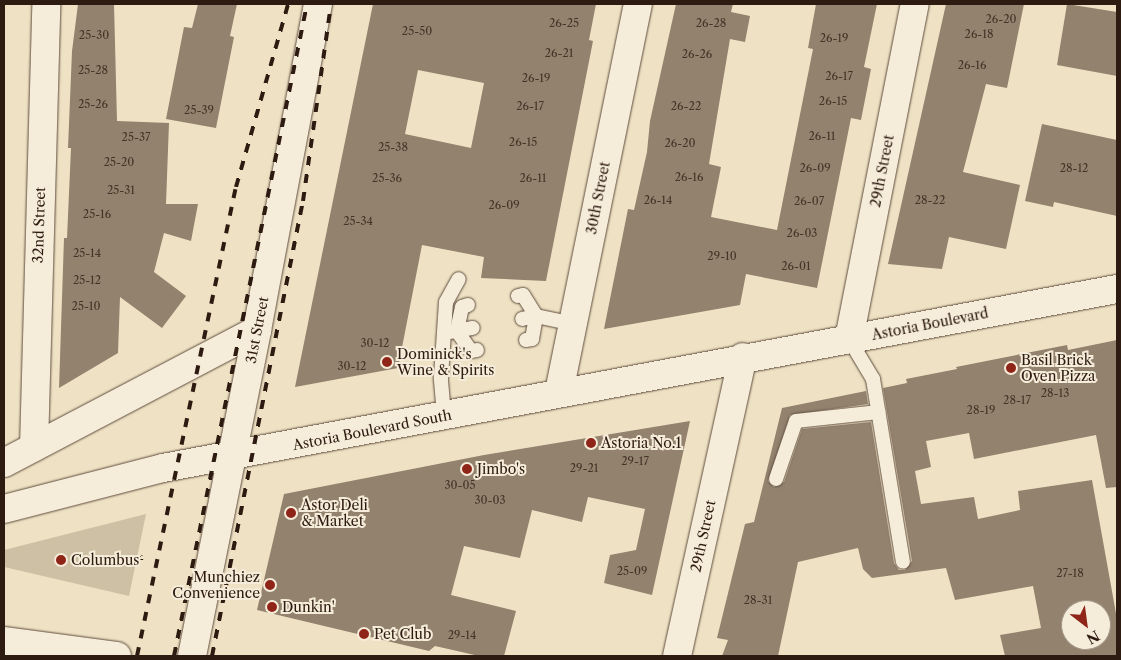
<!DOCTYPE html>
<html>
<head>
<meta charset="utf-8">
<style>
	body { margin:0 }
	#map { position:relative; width:1121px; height:660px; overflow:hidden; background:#efe2c4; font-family:"Libre Caslon Text",serif }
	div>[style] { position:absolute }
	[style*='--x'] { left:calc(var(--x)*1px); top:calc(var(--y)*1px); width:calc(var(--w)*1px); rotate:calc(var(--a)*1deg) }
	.green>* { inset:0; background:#cec0a5 }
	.building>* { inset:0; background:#92826e }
	.path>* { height:3px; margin-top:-1.5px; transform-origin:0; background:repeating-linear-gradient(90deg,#2d1a10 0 1px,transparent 0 3.5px) }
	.roads { filter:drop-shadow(0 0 1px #5e4c3d) drop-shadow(0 0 1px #5e4c3d) }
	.lane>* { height:14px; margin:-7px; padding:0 7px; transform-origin:7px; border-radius:7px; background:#f5ecd9 }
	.street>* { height:28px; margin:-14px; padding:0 14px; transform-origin:14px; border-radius:14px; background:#f5ecd9 }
	.secondary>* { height:28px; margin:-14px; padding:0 14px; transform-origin:14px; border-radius:14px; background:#f5ecd9 }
	.rail>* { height:4px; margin-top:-2px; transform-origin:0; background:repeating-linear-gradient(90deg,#2d1a10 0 9px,transparent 0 18px) }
	.dots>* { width:14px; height:14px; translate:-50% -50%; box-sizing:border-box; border:2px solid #f5ecd9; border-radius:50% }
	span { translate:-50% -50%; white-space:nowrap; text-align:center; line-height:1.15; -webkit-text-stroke:4px #f5ecd9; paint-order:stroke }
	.number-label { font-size:11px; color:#463428 }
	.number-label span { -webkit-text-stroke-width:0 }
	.street-label { font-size:14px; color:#2d1a10 }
	.poi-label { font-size:14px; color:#2d1a10 }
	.left { translate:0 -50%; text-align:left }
	.right { translate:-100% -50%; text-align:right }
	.frame { position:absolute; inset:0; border:5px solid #2d1a10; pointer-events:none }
	.north { position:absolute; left:1061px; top:600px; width:50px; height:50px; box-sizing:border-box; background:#f5ecd9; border:1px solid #a59889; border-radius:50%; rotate:150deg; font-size:14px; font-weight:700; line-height:20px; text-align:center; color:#2d1a10 }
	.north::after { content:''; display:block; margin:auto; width:18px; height:22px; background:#8f2418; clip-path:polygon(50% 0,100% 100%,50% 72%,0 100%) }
</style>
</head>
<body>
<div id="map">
	<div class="green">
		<div style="clip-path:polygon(146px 514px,129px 596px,4px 567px,4px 550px)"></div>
	</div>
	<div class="building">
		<div style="clip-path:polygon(78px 4px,114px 4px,117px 121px,169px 123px,166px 204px,198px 204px,191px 241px,164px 233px,154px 272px,186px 296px,162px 328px,120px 297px,118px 353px,59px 388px,64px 238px,67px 238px,71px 148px,68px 148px,72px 51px)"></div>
		<div style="clip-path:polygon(198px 4px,237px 4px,230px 36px,234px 37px,216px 128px,166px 119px,184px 27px,192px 28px)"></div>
		<div style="clip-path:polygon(evenodd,373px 4px,596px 4px,589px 40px,593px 41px,546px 281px,481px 278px,484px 257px,422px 245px,398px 368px,295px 387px,373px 4px,418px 70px,484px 83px,471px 148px,405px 134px,418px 70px)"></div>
		<div style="clip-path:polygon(676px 4px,733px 4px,731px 12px,750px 16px,745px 42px,730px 39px,709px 164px,721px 167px,711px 217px,777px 230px,813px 49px,808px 48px,816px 4px,877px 4px,864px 67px,871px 69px,861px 120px,851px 118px,817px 288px,746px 274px,740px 305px,604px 329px,628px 209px,634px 210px,647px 152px,650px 121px)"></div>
		<div style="clip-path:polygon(946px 4px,1024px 4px,1007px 88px,986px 84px,963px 172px,1020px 185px,1006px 249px,949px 237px,942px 269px,888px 264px)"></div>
		<div style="clip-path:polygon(1067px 4px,1117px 12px,1117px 76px,1057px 65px)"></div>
		<div style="clip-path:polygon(1042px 124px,1117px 140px,1117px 216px,1054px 202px,1053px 207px,1025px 201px)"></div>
		<div style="clip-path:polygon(evenodd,1117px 340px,1117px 487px,1106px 488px,1096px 435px,974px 459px,969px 433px,926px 441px,931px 467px,915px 471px,921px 504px,974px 497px,978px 519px,1020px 510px,1018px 491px,1092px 480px,1117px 619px,1117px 656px,1005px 656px,1000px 635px,1041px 628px,1033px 586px,955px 600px,946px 568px,872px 578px,863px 569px,858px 548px,798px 562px,778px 656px,722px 656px,728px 640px,717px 638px,745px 524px,754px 522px,782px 408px,866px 391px,868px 404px,790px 415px,768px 481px,774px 487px,784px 482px,802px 429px,871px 422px,894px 563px,899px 570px,905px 570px,912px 561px,883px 388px,907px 383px,906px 379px,957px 369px,956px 367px,1067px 345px,1068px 350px,1117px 340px,1071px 610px,1101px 610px,1101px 640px,1071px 640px,1071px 610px)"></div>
		<div style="clip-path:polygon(690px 421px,652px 595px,604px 583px,610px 555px,636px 550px,645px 509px,588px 497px,582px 522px,532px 510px,520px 558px,464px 546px,451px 595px,516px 611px,504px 656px,479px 656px,435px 646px,429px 651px,257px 610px,284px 494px,484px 455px)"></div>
	</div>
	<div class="path">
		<div style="--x:141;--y:555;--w:6;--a:81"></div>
		<div style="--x:246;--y:582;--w:7;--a:-74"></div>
		<div style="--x:248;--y:575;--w:6;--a:9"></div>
	</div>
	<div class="roads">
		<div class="lane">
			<div style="--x:518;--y:296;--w:5;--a:-11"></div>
			<div style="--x:523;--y:295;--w:25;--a:58"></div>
			<div style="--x:536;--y:316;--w:14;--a:168"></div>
			<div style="--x:468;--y:305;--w:6;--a:162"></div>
			<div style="--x:462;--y:307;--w:25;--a:102"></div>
			<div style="--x:457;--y:331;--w:16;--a:-11"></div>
			<div style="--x:449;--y:332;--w:8;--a:-7"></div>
			<div style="--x:457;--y:331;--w:24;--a:55"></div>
			<div style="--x:471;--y:351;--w:6;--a:-9"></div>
			<div style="--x:849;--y:339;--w:47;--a:59"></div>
			<div style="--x:873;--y:379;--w:185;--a:80.7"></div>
			<div style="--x:526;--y:340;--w:6;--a:-9"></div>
			<div style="--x:532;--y:339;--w:23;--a:-80"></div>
			<div style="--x:536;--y:316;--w:38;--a:12"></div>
			<div style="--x:444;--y:415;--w:38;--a:-95"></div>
			<div style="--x:441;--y:377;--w:75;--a:-86.2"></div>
			<div style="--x:446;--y:302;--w:26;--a:-61"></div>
			<div style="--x:776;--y:479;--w:61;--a:-71"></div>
			<div style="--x:796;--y:421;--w:83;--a:-6.2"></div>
		</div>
		<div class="street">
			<div style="--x:849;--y:339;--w:341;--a:-78.9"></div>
			<div style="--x:559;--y:392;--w:396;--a:-78.5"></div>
			<div style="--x:34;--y:447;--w:443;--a:-88.4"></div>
		</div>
		<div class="secondary">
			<div style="--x:4;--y:463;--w:286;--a:-27.7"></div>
			<div style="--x:4;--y:509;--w:164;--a:-14.5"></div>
			<div style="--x:163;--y:468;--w:971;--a:-10.63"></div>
			<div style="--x:4;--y:641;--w:114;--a:7.6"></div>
			<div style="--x:192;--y:656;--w:332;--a:-78.7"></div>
			<div style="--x:257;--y:330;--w:332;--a:-79.4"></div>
			<div style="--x:677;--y:656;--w:306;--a:-77.6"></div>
		</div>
	</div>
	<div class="rail">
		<div style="--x:137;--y:656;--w:479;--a:-78.1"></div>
		<div style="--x:236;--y:187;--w:190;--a:-74.1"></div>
		<div style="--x:174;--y:656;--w:665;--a:-78.47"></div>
		<div style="--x:212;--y:656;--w:464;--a:-78.7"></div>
		<div style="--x:303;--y:201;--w:199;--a:-81.9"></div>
	</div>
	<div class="dots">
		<div style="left:387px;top:362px;background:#8f2418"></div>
		<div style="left:1011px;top:368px;background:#8f2418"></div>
		<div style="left:591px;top:443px;background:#8f2418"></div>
		<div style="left:467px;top:469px;background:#8f2418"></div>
		<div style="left:291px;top:513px;background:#8f2418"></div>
		<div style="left:61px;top:560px;background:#8f2418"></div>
		<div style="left:270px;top:585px;background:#8f2418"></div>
		<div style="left:272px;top:607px;background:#8f2418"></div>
		<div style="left:364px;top:634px;background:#8f2418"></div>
	</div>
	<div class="number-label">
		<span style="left:1001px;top:19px">26-20</span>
		<span style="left:564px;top:23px">26-25</span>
		<span style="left:711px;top:23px">26-28</span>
		<span style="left:417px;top:31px">25-50</span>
		<span style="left:979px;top:34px">26-18</span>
		<span style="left:94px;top:35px">25-30</span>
		<span style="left:834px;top:38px">26-19</span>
		<span style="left:559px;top:53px">26-21</span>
		<span style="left:697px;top:54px">26-26</span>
		<span style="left:972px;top:65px">26-16</span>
		<span style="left:93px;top:70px">25-28</span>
		<span style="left:839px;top:76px">26-17</span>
		<span style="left:536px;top:78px">26-19</span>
		<span style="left:833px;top:101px">26-15</span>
		<span style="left:93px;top:104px">25-26</span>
		<span style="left:530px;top:106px">26-17</span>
		<span style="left:686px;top:106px">26-22</span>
		<span style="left:199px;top:110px">25-39</span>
		<span style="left:822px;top:136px">26-11</span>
		<span style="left:136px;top:137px">25-37</span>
		<span style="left:523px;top:142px">26-15</span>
		<span style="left:680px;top:143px">26-20</span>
		<span style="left:393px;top:147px">25-38</span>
		<span style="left:119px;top:162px">25-20</span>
		<span style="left:815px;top:168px">26-09</span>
		<span style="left:1074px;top:168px">28-12</span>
		<span style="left:689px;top:177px">26-16</span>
		<span style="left:387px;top:178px">25-36</span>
		<span style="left:533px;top:178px">26-11</span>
		<span style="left:121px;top:190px">25-31</span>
		<span style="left:658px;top:200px">26-14</span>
		<span style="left:930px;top:200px">28-22</span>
		<span style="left:809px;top:201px">26-07</span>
		<span style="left:504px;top:205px">26-09</span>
		<span style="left:97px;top:214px">25-16</span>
		<span style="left:358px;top:221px">25-34</span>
		<span style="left:802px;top:233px">26-03</span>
		<span style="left:87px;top:253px">25-14</span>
		<span style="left:722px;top:256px">29-10</span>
		<span style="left:796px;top:266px">26-01</span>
		<span style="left:87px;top:280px">25-12</span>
		<span style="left:86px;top:306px">25-10</span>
		<span style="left:375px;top:343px">30-12</span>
		<span style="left:352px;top:366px">30-12</span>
		<span style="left:1055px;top:393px">28-13</span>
		<span style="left:1017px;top:400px">28-17</span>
		<span style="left:981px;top:410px">28-19</span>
		<span style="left:635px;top:461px">29-17</span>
		<span style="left:584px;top:468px">29-21</span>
		<span style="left:460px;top:485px">30-05</span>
		<span style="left:490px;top:500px">30-03</span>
		<span style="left:632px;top:571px">25-09</span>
		<span style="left:1070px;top:573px">27-18</span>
		<span style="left:758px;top:600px">28-31</span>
		<span style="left:462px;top:635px">29-14</span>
	</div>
	<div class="street-label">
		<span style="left:882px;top:171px;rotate:-79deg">29th Street</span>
		<span style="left:598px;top:198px;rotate:-79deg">30th Street</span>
		<span style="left:39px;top:225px;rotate:-88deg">32nd Street</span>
		<span style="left:930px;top:324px;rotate:-11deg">Astoria Boulevard</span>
		<span style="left:257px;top:330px;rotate:-79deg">31st Street</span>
		<span style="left:372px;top:430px;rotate:-11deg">Astoria Boulevard South</span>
		<span style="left:703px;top:536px;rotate:-78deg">29th Street</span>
	</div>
	<div class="poi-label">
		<span class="left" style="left:397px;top:362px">Dominick's<br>Wine &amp; Spirits</span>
		<span class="left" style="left:1021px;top:368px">Basil Brick<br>Oven Pizza</span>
		<span class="left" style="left:601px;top:443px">Astoria No.1</span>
		<span class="left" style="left:477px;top:469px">Jimbo's</span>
		<span class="left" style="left:301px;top:513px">Astor Deli<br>&amp; Market</span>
		<span class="left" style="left:71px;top:560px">Columbus</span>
		<span class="right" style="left:260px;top:585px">Munchiez<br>Convenience</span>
		<span class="left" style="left:282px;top:607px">Dunkin'</span>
		<span class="left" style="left:374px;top:634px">Pet Club</span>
	</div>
	<div class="frame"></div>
	<div class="north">N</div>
</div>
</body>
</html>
